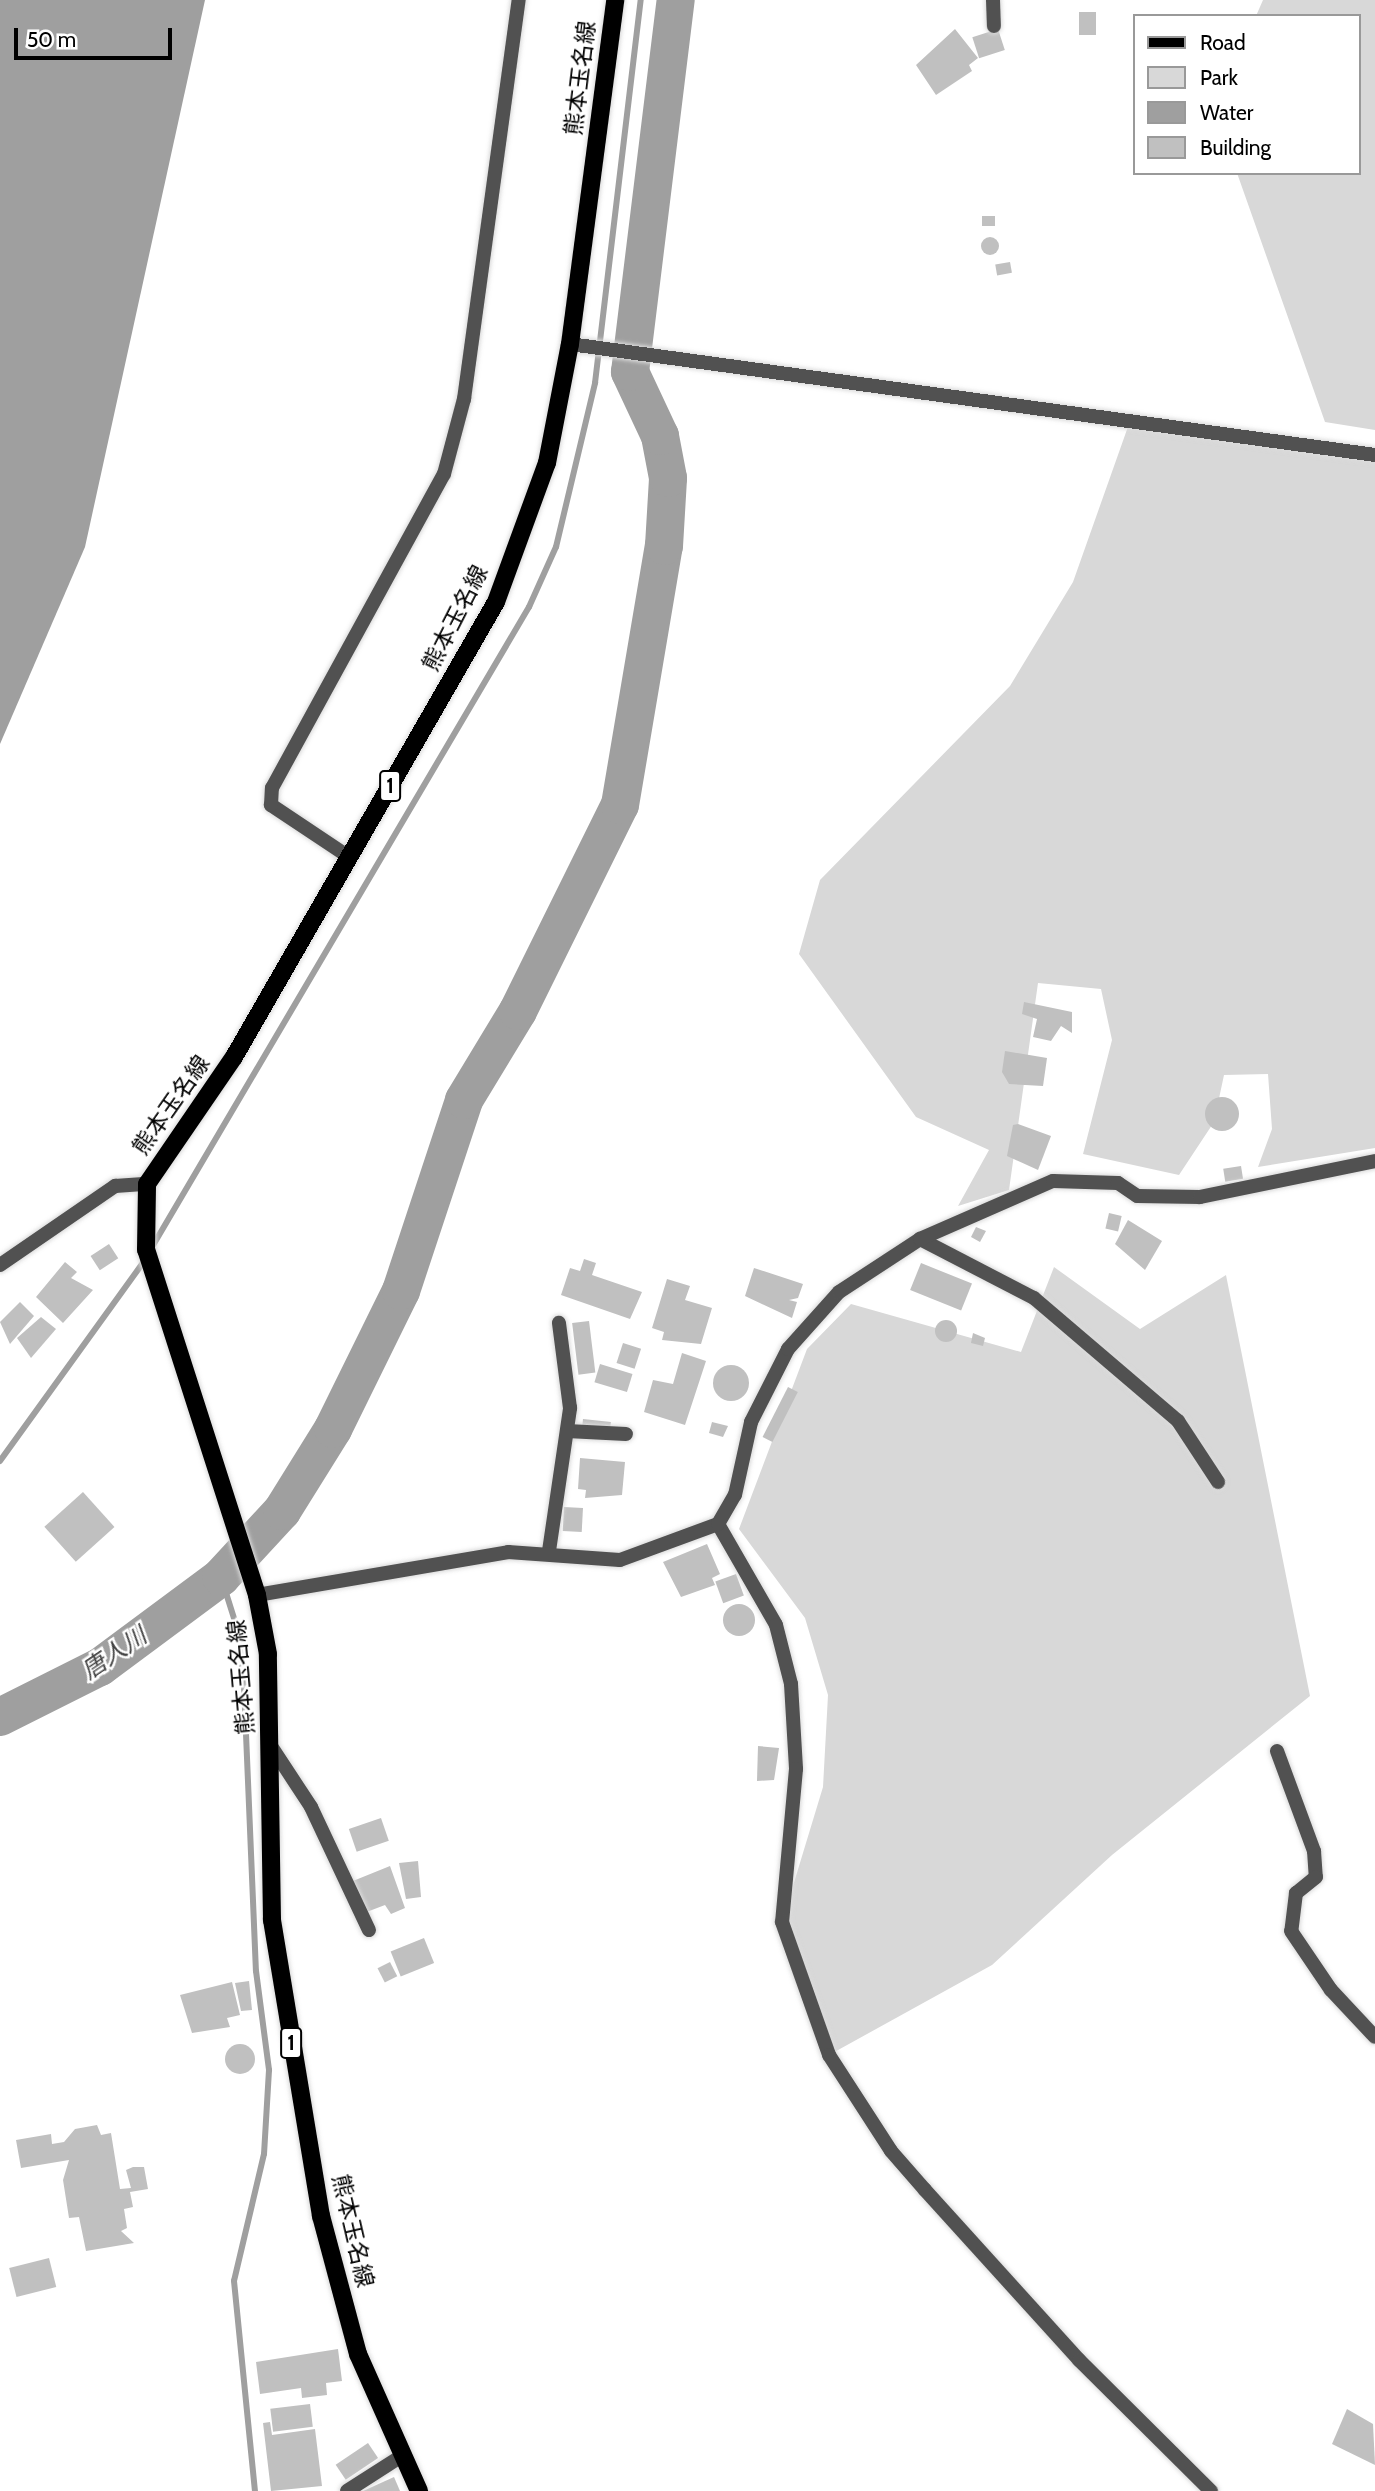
<!DOCTYPE html>
<html>
<head>
<meta charset="utf-8">
<style>
	body { margin:0 }
	#map { position:relative; width:1375px; height:2491px; overflow:hidden; background:#fff; font-family:Cabin,"Noto Sans JP",sans-serif }
	div>[style] { position:absolute }
	[style*='--x'] { left:calc(var(--x)*1px); top:calc(var(--y)*1px); width:calc(var(--w)*1px); rotate:calc(var(--a)*1deg) }
	.green>* { inset:0; background:#d8d8d8 }
	.water>* { inset:0; background:#9f9f9f }
	.stream>* { height:6px; margin:-3px; padding:0 3px; transform-origin:3px; border-radius:3px; background:#9f9f9f }
	.river>* { height:38px; margin:-19px; padding:0 19px; transform-origin:19px; border-radius:19px; background:#9f9f9f }
	.building>* { inset:0; background:#c0c0c0; transform-origin:0 0 }
	.round { border-radius:50% }
	.roads { filter:drop-shadow(0 0 2px #dbdbdb) drop-shadow(0 0 2px #dbdbdb) }
	.minor>* { height:14px; margin:-7px; padding:0 7px; transform-origin:7px; border-radius:7px; background:#515151 }
	.tertiary>* { height:14px; margin:-7px; padding:0 7px; transform-origin:7px; border-radius:7px; background:#515151 }
	.primary>* { height:18px; margin:-9px; padding:0 9px; transform-origin:9px; border-radius:9px; background:#000 }
	span { translate:-50% -50%; white-space:nowrap; text-align:center; line-height:1.15; -webkit-text-stroke:5px #fff; paint-order:stroke }
	.shield-label span { padding:2px 5px; background:#fff; border:2px solid; border-radius:5px; -webkit-text-stroke-width:0 }
	.shield-label { font-size:21px; color:#000; font-weight:700 }
	.street-label { font-size:23px; color:#000 }
	.water-label { font-size:24px; color:#404040; font-style:italic }
	.legend { position:absolute; left:1133px; top:14px; width:228px; height:161px; box-sizing:border-box; background:#fff; border:2px solid #999; margin:0; padding:9px 12px; list-style:none; font-size:21px; color:#000 }
	.legend li { display:flex; align-items:center; gap:14px; height:35px }
	.legend b { width:35px; border:2px solid #999 }
	.scale { position:absolute; left:14px; top:28px; width:158px; height:32px; box-sizing:border-box; border:4px solid #000; border-top:0; padding-left:9px; font-size:21px; line-height:24px; white-space:nowrap; color:#000; -webkit-text-stroke:5px #fff; paint-order:stroke }
</style>
</head>
<body>
<div id="map">
	<div class="green">
		<div style="clip-path:polygon(1263px 0,1375px 0,1375px 430px,1325px 422px,1237px 173px,1359px 173px,1359px 16px,1256px 16px)"></div>
		<div style="clip-path:polygon(1130px 421px,1375px 455px,1375px 1148px,1258px 1167px,1272px 1129px,1268px 1074px,1224px 1075px,1214px 1122px,1179px 1175px,1083px 1154px,1112px 1040px,1101px 989px,1038px 983px,1009px 1190px,958px 1206px,989px 1150px,916px 1117px,799px 954px,820px 880px,1010px 686px,1073px 582px)"></div>
		<div style="clip-path:polygon(1054px 1267px,1140px 1329px,1226px 1275px,1310px 1696px,1112px 1855px,992px 1965px,829px 2055px,782px 1922px,823px 1787px,828px 1695px,805px 1618px,739px 1529px,807px 1349px,851px 1304px,1021px 1352px)"></div>
	</div>
	<div class="water">
		<div style="clip-path:polygon(0 0,205px 0,85px 547px,0 744px)"></div>
	</div>
	<div class="stream">
		<div style="--x:152;--y:1247;--w:743;--a:-59.5"></div>
		<div style="--x:529;--y:607;--w:66;--a:-65.8"></div>
		<div style="--x:556;--y:547;--w:169;--a:-76.6"></div>
		<div style="--x:595;--y:383;--w:386;--a:-83.2"></div>
		<div style="--x:0;--y:1461;--w:248;--a:-54.2"></div>
		<div style="--x:221;--y:1577;--w:57;--a:72.5"></div>
		<div style="--x:238;--y:1631;--w:55;--a:83.8"></div>
		<div style="--x:244;--y:1686;--w:285;--a:87.6"></div>
		<div style="--x:256;--y:1971;--w:100;--a:82.5"></div>
		<div style="--x:269;--y:2070;--w:84;--a:93.4"></div>
		<div style="--x:264;--y:2154;--w:130;--a:103.3"></div>
		<div style="--x:234;--y:2281;--w:211;--a:84.3"></div>
	</div>
	<div class="river">
		<div style="--x:0;--y:1717;--w:112;--a:-26.6"></div>
		<div style="--x:100;--y:1667;--w:151;--a:-36.6"></div>
		<div style="--x:221;--y:1577;--w:90;--a:-47.3"></div>
		<div style="--x:282;--y:1511;--w:97;--a:-58.1"></div>
		<div style="--x:333;--y:1429;--w:154;--a:-63.8"></div>
		<div style="--x:401;--y:1291;--w:201;--a:-71.7"></div>
		<div style="--x:464;--y:1100;--w:104;--a:-58.8"></div>
		<div style="--x:518;--y:1011;--w:230;--a:-63.7"></div>
		<div style="--x:620;--y:805;--w:263;--a:-80.4"></div>
		<div style="--x:664;--y:546;--w:68;--a:-86.6"></div>
		<div style="--x:668;--y:478;--w:43;--a:-100.8"></div>
		<div style="--x:660;--y:436;--w:71;--a:-115.1"></div>
		<div style="--x:630;--y:372;--w:375;--a:-83"></div>
	</div>
	<div class="building">
		<div style="left:1079px;top:12px;width:17px;height:23px"></div>
		<div style="clip-path:polygon(955px 29px,978px 58px,969px 65px,972px 71px,936px 95px,916px 65px)"></div>
		<div style="left:998px;top:29px;width:22px;height:27px;rotate:72deg"></div>
		<div style="left:982px;top:216px;width:13px;height:10px"></div>
		<div class="round" style="left:981px;top:237px;width:18px;height:18px"></div>
		<div style="left:1010px;top:262px;width:11px;height:15px;rotate:80deg"></div>
		<div style="clip-path:polygon(1024px 1002px,1072px 1012px,1072px 1033px,1061px 1026px,1051px 1041px,1033px 1037px,1037px 1019px,1022px 1014px)"></div>
		<div style="clip-path:polygon(1005px 1051px,1047px 1058px,1043px 1086px,1009px 1084px,1002px 1072px)"></div>
		<div class="round" style="left:1205px;top:1097px;width:34px;height:34px"></div>
		<div style="clip-path:polygon(1018px 1124px,1051px 1136px,1038px 1170px,1007px 1156px,1013px 1125px)"></div>
		<div style="left:1241px;top:1166px;width:13px;height:18px;rotate:81deg"></div>
		<div style="left:1109px;top:1213px;width:13px;height:16px;rotate:13deg"></div>
		<div style="clip-path:polygon(1128px 1220px,1162px 1241px,1145px 1270px,1115px 1244px)"></div>
		<div style="clip-path:polygon(976px 1227px,986px 1231px,980px 1242px,971px 1237px)"></div>
		<div style="left:109px;top:1244px;width:17px;height:22px;rotate:57deg"></div>
		<div style="clip-path:polygon(584px 1259px,596px 1263px,592px 1275px,642px 1292px,630px 1319px,561px 1295px,570px 1268px,580px 1271px)"></div>
		<div style="clip-path:polygon(65px 1262px,77px 1272px,71px 1278px,93px 1290px,63px 1323px,36px 1297px)"></div>
		<div style="left:921px;top:1263px;width:55px;height:29px;rotate:22deg"></div>
		<div style="clip-path:polygon(754px 1268px,803px 1284px,798px 1298px,789px 1300px,797px 1302px,792px 1318px,745px 1296px)"></div>
		<div style="clip-path:polygon(667px 1279px,690px 1286px,685px 1300px,712px 1308px,701px 1344px,662px 1340px,664px 1332px,652px 1328px)"></div>
		<div style="clip-path:polygon(20px 1302px,34px 1316px,10px 1344px,0 1322px)"></div>
		<div style="clip-path:polygon(41px 1317px,56px 1329px,31px 1358px,17px 1338px)"></div>
		<div class="round" style="left:935px;top:1320px;width:22px;height:22px"></div>
		<div style="left:589px;top:1321px;width:52px;height:17px;rotate:83deg"></div>
		<div style="clip-path:polygon(973px 1333px,985px 1338px,983px 1346px,971px 1343px)"></div>
		<div style="left:623px;top:1343px;width:19px;height:21px;rotate:18deg"></div>
		<div style="clip-path:polygon(682px 1353px,706px 1361px,685px 1425px,644px 1412px,653px 1380px,673px 1384px)"></div>
		<div style="left:600px;top:1364px;width:34px;height:19px;rotate:17deg"></div>
		<div class="round" style="left:713px;top:1365px;width:36px;height:36px"></div>
		<div style="left:788px;top:1387px;width:11px;height:56px;rotate:27deg"></div>
		<div style="left:583px;top:1419px;width:28px;height:9px;rotate:6deg"></div>
		<div style="clip-path:polygon(712px 1422px,728px 1426px,723px 1437px,709px 1433px)"></div>
		<div style="clip-path:polygon(580px 1458px,625px 1462px,622px 1495px,585px 1498px,586px 1490px,578px 1489px)"></div>
		<div style="left:83px;top:1492px;width:47px;height:52px;rotate:48deg"></div>
		<div style="left:564px;top:1507px;width:19px;height:24px;rotate:3deg"></div>
		<div style="clip-path:polygon(707px 1544px,720px 1574px,712px 1578px,715px 1585px,681px 1597px,663px 1562px)"></div>
		<div style="left:736px;top:1574px;width:23px;height:22px;rotate:70deg"></div>
		<div class="round" style="left:723px;top:1604px;width:32px;height:32px"></div>
		<div style="clip-path:polygon(758px 1746px,779px 1748px,774px 1780px,757px 1781px)"></div>
		<div style="left:381px;top:1818px;width:24px;height:34px;rotate:71deg"></div>
		<div style="clip-path:polygon(418px 1861px,421px 1897px,406px 1899px,399px 1863px)"></div>
		<div style="clip-path:polygon(390px 1866px,405px 1908px,391px 1914px,385px 1905px,364px 1913px,348px 1883px)"></div>
		<div style="left:424px;top:1938px;width:27px;height:36px;rotate:68deg"></div>
		<div style="left:390px;top:1962px;width:16px;height:14px;rotate:63deg"></div>
		<div style="clip-path:polygon(249px 1981px,252px 2010px,241px 2011px,235px 1983px)"></div>
		<div style="clip-path:polygon(232px 1982px,240px 2015px,227px 2018px,230px 2027px,192px 2033px,180px 1995px)"></div>
		<div class="round" style="left:225px;top:2044px;width:30px;height:30px"></div>
		<div style="clip-path:polygon(97px 2125px,101px 2135px,111px 2133px,120px 2189px,131px 2188px,126px 2170px,133px 2167px,144px 2167px,148px 2189px,130px 2192px,133px 2207px,124px 2209px,127px 2228px,121px 2231px,134px 2243px,86px 2251px,79px 2217px,69px 2218px,63px 2180px,69px 2160px,21px 2168px,16px 2140px,51px 2134px,52px 2144px,64px 2142px,75px 2129px)"></div>
		<div style="left:49px;top:2258px;width:30px;height:41px;rotate:76deg"></div>
		<div style="clip-path:polygon(338px 2349px,342px 2381px,326px 2383px,327px 2395px,302px 2398px,301px 2388px,260px 2394px,256px 2362px)"></div>
		<div style="left:310px;top:2404px;width:23px;height:40px;rotate:83deg"></div>
		<div style="clip-path:polygon(1347px 2409px,1373px 2424px,1375px 2465px,1332px 2444px)"></div>
		<div style="clip-path:polygon(270px 2422px,272px 2435px,315px 2429px,322px 2486px,271px 2491px,263px 2423px)"></div>
		<div style="left:368px;top:2443px;width:18px;height:39px;rotate:56deg"></div>
		<div style="clip-path:polygon(394px 2477px,400px 2491px,363px 2491px)"></div>
	</div>
	<div class="roads">
		<div class="minor">
			<div style="--x:993;--y:0;--w:26;--a:88"></div>
			<div style="--x:349;--y:857;--w:94;--a:-146.3"></div>
			<div style="--x:271;--y:805;--w:17;--a:-87"></div>
			<div style="--x:272;--y:788;--w:358;--a:-61.3"></div>
			<div style="--x:444;--y:474;--w:78;--a:-75.1"></div>
			<div style="--x:464;--y:399;--w:403;--a:-82.2"></div>
			<div style="--x:920;--y:1239;--w:128;--a:27.4"></div>
			<div style="--x:1034;--y:1298;--w:189;--a:40.5"></div>
			<div style="--x:1178;--y:1421;--w:73;--a:56.7"></div>
			<div style="--x:0;--y:1265;--w:140;--a:-34.5"></div>
			<div style="--x:115;--y:1186;--w:32;--a:-4"></div>
			<div style="--x:567;--y:1431;--w:59;--a:2.9"></div>
			<div style="--x:718;--y:1524;--w:116;--a:60.1"></div>
			<div style="--x:776;--y:1625;--w:61;--a:75.7"></div>
			<div style="--x:791;--y:1684;--w:85;--a:86.6"></div>
			<div style="--x:796;--y:1769;--w:154;--a:95.2"></div>
			<div style="--x:782;--y:1922;--w:141;--a:70.5"></div>
			<div style="--x:829;--y:2055;--w:114;--a:57.1"></div>
			<div style="--x:891;--y:2151;--w:52;--a:48.9"></div>
			<div style="--x:925;--y:2190;--w:229;--a:47.8"></div>
			<div style="--x:1079;--y:2360;--w:186;--a:44.8"></div>
			<div style="--x:549;--y:1551;--w:145;--a:-81.6"></div>
			<div style="--x:570;--y:1408;--w:86;--a:-97.4"></div>
			<div style="--x:271;--y:1746;--w:73;--a:56.7"></div>
			<div style="--x:311;--y:1807;--w:136;--a:64.8"></div>
			<div style="--x:1277;--y:1751;--w:107;--a:69.7"></div>
			<div style="--x:1314;--y:1851;--w:26;--a:86"></div>
			<div style="--x:1316;--y:1877;--w:26;--a:141"></div>
			<div style="--x:1296;--y:1893;--w:38;--a:97"></div>
			<div style="--x:1291;--y:1931;--w:71;--a:55.9"></div>
			<div style="--x:1331;--y:1990;--w:64;--a:46.9"></div>
			<div style="--x:347;--y:2491;--w:67;--a:-32.7"></div>
		</div>
		<div class="tertiary">
			<div style="--x:570;--y:344;--w:813;--a:7.85"></div>
			<div style="--x:257;--y:1595;--w:255;--a:-9.7"></div>
			<div style="--x:508;--y:1552;--w:112;--a:4.1"></div>
			<div style="--x:620;--y:1560;--w:104;--a:-20.2"></div>
			<div style="--x:718;--y:1524;--w:34;--a:-60"></div>
			<div style="--x:735;--y:1495;--w:75;--a:-77.6"></div>
			<div style="--x:751;--y:1422;--w:82;--a:-63.1"></div>
			<div style="--x:788;--y:1349;--w:76;--a:-48.2"></div>
			<div style="--x:839;--y:1292;--w:97;--a:-33.2"></div>
			<div style="--x:920;--y:1239;--w:145;--a:-23.6"></div>
			<div style="--x:1053;--y:1181;--w:65;--a:1.8"></div>
			<div style="--x:1118;--y:1183;--w:23;--a:34"></div>
			<div style="--x:1137;--y:1196;--w:63;--a:0.9"></div>
			<div style="--x:1200;--y:1197;--w:179;--a:-11.6"></div>
		</div>
		<div class="primary">
			<div style="--x:419;--y:2491;--w:150;--a:-114"></div>
			<div style="--x:358;--y:2354;--w:143;--a:-105"></div>
			<div style="--x:321;--y:2216;--w:300;--a:-99.4"></div>
			<div style="--x:272;--y:1920;--w:266;--a:-90.9"></div>
			<div style="--x:268;--y:1654;--w:60;--a:-100.6"></div>
			<div style="--x:257;--y:1595;--w:362;--a:-107.8"></div>
			<div style="--x:146;--y:1250;--w:66;--a:-89.1"></div>
			<div style="--x:147;--y:1184;--w:154;--a:-55.6"></div>
			<div style="--x:234;--y:1057;--w:525;--a:-60.07"></div>
			<div style="--x:496;--y:602;--w:148;--a:-69.9"></div>
			<div style="--x:547;--y:463;--w:121;--a:-79.1"></div>
			<div style="--x:570;--y:344;--w:347;--a:-82.5"></div>
		</div>
	</div>
	<div class="shield-label">
		<span style="left:390px;top:786px">1</span>
		<span style="left:291px;top:2043px">1</span>
	</div>
	<div class="street-label">
		<span style="left:580px;top:78px;rotate:-83deg">熊本玉名線</span>
		<span style="left:455px;top:618px;rotate:-63deg">熊本玉名線</span>
		<span style="left:171px;top:1105px;rotate:-55deg">熊本玉名線</span>
		<span style="left:241px;top:1677px;rotate:-95deg">熊本玉名線</span>
		<span style="left:353px;top:2231px;rotate:77deg">熊本玉名線</span>
	</div>
	<div class="water-label">
		<span style="left:114px;top:1653px;rotate:-34deg">唐人川</span>
	</div>
	<ul class="legend">
	<li><b style="height:9px;background:#000"></b>Road</li>
	<li><b style="height:19px;background:#d8d8d8"></b>Park</li>
	<li><b style="height:19px;background:#9f9f9f"></b>Water</li>
	<li><b style="height:19px;background:#c0c0c0"></b>Building</li>
	</ul>
	<div class="scale">50 m</div>
</div>
</body>
</html>
